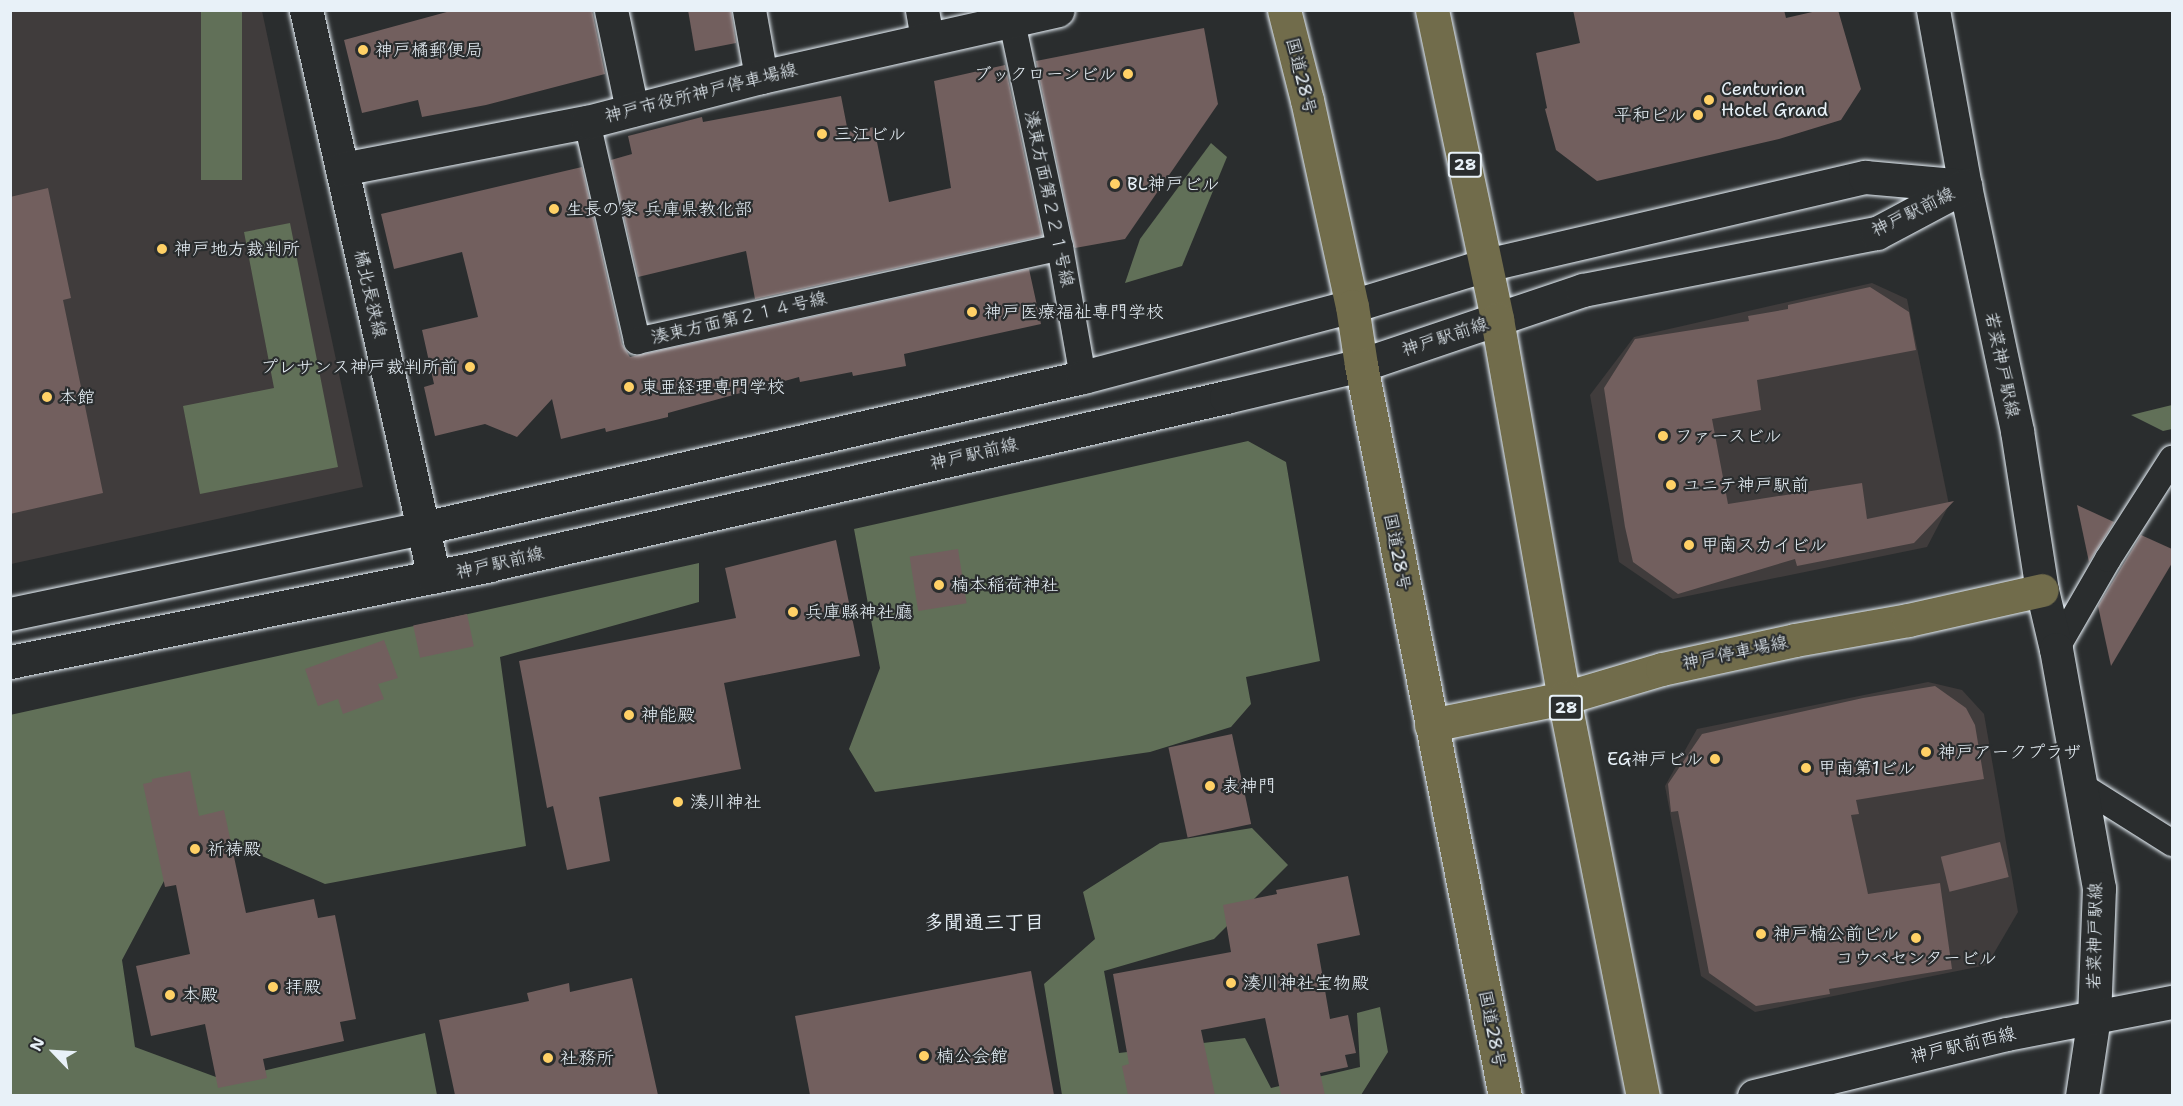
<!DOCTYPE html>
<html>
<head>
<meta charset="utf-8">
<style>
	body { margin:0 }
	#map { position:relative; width:2183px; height:1106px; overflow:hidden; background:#2a2d2e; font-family:"Shantell Sans","Klee One",sans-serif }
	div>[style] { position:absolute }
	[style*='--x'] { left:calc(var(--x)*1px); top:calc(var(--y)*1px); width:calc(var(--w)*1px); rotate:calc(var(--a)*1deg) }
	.built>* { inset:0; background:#403c3c }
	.green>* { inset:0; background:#617058; transform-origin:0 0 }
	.building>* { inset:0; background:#725f5e; transform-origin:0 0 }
	.roads { filter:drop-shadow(0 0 2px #e8f1f8) drop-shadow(0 0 2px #e8f1f8) }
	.lane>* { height:26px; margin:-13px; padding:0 13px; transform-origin:13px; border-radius:13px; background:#2a2d2e }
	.street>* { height:33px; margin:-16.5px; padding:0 16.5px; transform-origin:16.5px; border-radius:16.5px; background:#2a2d2e }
	.secondary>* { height:33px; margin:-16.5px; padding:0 16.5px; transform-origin:16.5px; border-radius:16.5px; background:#2a2d2e }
	.primary>* { height:33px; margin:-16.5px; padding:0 16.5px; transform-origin:16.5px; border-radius:16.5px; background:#716c4b }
	.highway>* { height:33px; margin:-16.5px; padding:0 16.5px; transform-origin:16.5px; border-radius:16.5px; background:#716c4b }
	.dots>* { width:16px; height:16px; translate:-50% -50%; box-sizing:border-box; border:3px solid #2a2d2e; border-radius:50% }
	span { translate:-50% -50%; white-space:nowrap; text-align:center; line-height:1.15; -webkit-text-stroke:4.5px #2a2d2e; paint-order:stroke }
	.shield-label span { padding:2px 4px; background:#2a2d2e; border:2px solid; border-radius:4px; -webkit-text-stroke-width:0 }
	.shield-label { font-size:16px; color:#e8f1f8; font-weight:700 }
	.poi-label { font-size:18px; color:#e8f1f8 }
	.left { translate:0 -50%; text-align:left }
	.right { translate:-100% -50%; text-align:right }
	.street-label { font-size:18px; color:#e8f1f8 }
	.neighbourhood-label { font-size:20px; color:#e8f1f8; font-weight:700 }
	.frame { position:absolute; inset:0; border:12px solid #e8f1f8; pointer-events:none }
	.north { position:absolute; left:24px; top:1022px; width:60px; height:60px; -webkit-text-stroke:4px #2a2d2e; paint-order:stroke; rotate:295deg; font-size:16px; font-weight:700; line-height:24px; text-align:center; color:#e8f1f8 }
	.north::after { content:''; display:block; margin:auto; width:21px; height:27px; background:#e8f1f8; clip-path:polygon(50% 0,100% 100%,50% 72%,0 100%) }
</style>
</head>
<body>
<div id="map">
	<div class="built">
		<div style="clip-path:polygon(10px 11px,262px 11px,363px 487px,11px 564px)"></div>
		<div style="clip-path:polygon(1872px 283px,1907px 299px,1949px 505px,1927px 547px,1673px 599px,1619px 562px,1590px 395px,1634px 337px)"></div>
		<div style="clip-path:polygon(1928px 682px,1962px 690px,1984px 714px,2018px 912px,1987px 965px,1755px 1012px,1701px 976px,1665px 786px,1697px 729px)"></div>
	</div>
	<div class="green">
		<div style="left:201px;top:11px;width:41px;height:169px"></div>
		<div style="clip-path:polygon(1211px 143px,1227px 157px,1182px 266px,1125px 283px,1140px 239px)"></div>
		<div style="clip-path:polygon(290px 223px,338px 467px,200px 494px,183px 406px,274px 388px,244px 232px)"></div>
		<div style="clip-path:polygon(2172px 405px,2172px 429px,2163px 431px,2131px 415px)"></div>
		<div style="clip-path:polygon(1248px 441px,1286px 462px,1320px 661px,1246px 677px,1251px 704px,1231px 727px,1150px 752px,875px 792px,849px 749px,880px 668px,854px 529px)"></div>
		<div style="clip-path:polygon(699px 563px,699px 602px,500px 657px,526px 846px,325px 884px,228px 841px,181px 849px,122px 960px,135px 1047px,224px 1080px,425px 1033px,437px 1095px,11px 1095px,10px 715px)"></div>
		<div style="clip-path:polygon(1252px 828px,1288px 865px,1214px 939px,1104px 971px,1119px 1053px,1245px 1038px,1271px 1088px,1360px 1067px,1357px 1013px,1380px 1007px,1388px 1052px,1361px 1095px,1062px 1095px,1044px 984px,1095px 939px,1083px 892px,1160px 843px)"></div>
	</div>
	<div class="building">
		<div style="clip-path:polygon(454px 10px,592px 10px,605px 74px,486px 105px,422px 117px,418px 100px,362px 113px,344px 40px)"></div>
		<div style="clip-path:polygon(688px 10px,731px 10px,736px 43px,695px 51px)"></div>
		<div style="clip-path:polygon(1573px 10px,1784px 10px,1786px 18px,1821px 10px,1838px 10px,1861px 89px,1841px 120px,1779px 139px,1597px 181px,1556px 150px,1545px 109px,1547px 108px,1536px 53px,1580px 43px)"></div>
		<div style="clip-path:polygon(1204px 28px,1218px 104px,1125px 239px,1075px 248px,1036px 61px)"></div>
		<div style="clip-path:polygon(1005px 65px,1042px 236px,755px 299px,746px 251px,638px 277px,611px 160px,632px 154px,628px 136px,702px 117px,703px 122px,841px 96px,848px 132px,874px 127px,889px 202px,951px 188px,934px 81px)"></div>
		<div style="clip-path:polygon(582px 167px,622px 344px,630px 357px,1029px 269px,1041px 324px,904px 354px,906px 366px,853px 376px,852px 372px,800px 382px,799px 377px,668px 413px,668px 417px,606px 432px,605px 428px,561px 439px,552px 399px,517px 437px,485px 424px,435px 436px,424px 387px,434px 384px,422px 330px,478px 317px,462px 252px,394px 269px,381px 214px)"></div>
		<div style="clip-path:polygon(48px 188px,71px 298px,63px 300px,103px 493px,10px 514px,10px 197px)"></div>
		<div style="clip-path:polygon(1870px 287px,1909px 312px,1916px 350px,1757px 380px,1761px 410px,1712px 419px,1728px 504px,1862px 483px,1867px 519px,1954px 501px,1914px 543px,1797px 566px,1795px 559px,1678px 594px,1633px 562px,1625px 527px,1604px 388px,1635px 339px,1749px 321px,1748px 316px,1788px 309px,1788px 305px)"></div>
		<div style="clip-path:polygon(2077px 505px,2114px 522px,2089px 562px)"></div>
		<div style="clip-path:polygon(2141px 535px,2172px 549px,2172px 563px,2111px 666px,2098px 606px)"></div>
		<div style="clip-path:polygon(836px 540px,860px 656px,724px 683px,741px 769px,599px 797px,610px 861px,567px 870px,553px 806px,547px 808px,519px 661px,736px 618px,725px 568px)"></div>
		<div style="left:958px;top:549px;width:55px;height:49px;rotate:81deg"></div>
		<div style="left:467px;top:614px;width:33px;height:55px;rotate:78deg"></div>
		<div style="clip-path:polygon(384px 640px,398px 678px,378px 684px,384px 699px,343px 714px,338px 699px,318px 706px,305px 669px)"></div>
		<div style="clip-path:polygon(1935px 686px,1966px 708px,1975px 725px,1984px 779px,1856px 800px,1859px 814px,1851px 815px,1868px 894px,1940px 883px,1952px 969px,1829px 989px,1830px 994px,1756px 1006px,1709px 973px,1678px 811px,1671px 812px,1668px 784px,1702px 734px,1863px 698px)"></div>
		<div style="left:1232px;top:734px;width:92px;height:65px;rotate:78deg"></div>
		<div style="clip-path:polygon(190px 771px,199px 816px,224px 810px,246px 913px,314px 899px,318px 918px,335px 915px,356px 1019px,340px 1022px,344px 1041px,263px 1059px,267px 1078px,218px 1088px,205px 1024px,151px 1036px,136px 966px,190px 954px,176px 885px,165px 887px,143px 784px,152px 782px,152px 779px)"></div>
		<div style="left:2000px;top:842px;width:36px;height:61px;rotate:76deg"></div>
		<div style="clip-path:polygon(1348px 876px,1360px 935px,1317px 944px,1330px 1019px,1348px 1015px,1356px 1053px,1345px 1055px,1348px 1067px,1320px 1073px,1325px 1095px,1281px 1095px,1265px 1018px,1201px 1030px,1215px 1095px,1128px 1095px,1122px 1066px,1129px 1064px,1113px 974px,1231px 952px,1223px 905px,1277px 894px,1276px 890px)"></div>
		<div style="clip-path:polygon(1031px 971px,1054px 1095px,810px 1095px,795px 1016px)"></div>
		<div style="clip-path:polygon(632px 978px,658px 1095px,455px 1095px,439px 1020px,529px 1001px,527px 993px,569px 983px,570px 992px)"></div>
	</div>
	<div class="roads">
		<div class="lane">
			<div style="--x:1012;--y:22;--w:230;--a:78"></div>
			<div style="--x:1060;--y:247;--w:132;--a:80"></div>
			<div style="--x:587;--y:122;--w:225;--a:77.1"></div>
			<div style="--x:637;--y:341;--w:433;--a:-12.5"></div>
			<div style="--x:2056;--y:649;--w:104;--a:-60"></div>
			<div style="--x:2108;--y:559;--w:119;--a:-57.4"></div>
			<div style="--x:2080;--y:785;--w:109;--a:32.2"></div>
		</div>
		<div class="street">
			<div style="--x:611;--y:10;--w:102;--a:78.1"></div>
			<div style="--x:749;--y:10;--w:68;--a:79.8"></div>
			<div style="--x:922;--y:10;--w:27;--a:80"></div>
			<div style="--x:10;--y:614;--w:422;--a:-11.8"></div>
			<div style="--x:423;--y:528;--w:677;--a:-12.89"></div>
			<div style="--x:1083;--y:377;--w:278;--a:-14.8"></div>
			<div style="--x:10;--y:662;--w:489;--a:-11.4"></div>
			<div style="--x:489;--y:565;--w:756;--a:-12.84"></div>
			<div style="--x:1226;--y:397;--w:139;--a:-13.3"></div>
			<div style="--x:1361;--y:365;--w:144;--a:-18.7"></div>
			<div style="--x:2082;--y:1096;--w:80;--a:-81.4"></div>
		</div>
		<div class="secondary">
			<div style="--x:306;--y:10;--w:581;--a:77.28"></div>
			<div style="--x:1933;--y:10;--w:179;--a:79.7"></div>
			<div style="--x:1965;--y:186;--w:250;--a:78"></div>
			<div style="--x:2017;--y:431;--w:161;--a:81.1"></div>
			<div style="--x:2042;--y:590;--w:61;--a:76.7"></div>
			<div style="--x:2056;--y:649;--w:243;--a:79.8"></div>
			<div style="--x:2099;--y:888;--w:129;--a:92.2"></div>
			<div style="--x:342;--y:169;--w:249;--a:-10.9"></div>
			<div style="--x:587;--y:122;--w:180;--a:-14.5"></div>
			<div style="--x:761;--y:77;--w:304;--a:-12.7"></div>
			<div style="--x:1352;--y:306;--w:140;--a:-17"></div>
			<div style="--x:1486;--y:265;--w:389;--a:-13.1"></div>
			<div style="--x:1865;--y:177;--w:100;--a:5.1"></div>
			<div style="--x:1497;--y:319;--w:91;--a:-18.6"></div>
			<div style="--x:1583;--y:290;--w:299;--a:-11"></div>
			<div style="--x:1877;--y:233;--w:100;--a:-28.1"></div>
			<div style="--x:1754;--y:1096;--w:260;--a:-13.8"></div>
			<div style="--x:2007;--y:1034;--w:168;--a:-11"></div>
		</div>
		<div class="primary">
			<div style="--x:1431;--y:725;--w:136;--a:-11.5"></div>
			<div style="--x:1564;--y:698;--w:102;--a:-16.5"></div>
			<div style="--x:1662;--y:669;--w:136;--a:-12.3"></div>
			<div style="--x:1795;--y:640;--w:115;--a:-10"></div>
			<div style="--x:1908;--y:620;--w:137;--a:-12.6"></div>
		</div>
		<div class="highway">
			<div style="--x:1284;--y:10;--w:93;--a:75.7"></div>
			<div style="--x:1307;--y:100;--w:211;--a:77.7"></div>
			<div style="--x:1352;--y:306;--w:60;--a:81.3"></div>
			<div style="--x:1361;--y:365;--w:745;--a:78.86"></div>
			<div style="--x:1432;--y:10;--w:316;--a:78.1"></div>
			<div style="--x:1497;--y:319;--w:385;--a:80"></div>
			<div style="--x:1564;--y:698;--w:406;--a:78.8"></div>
		</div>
	</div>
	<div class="dots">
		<div style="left:363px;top:50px;background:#ffd166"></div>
		<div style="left:1128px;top:74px;background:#ffd166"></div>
		<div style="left:1709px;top:100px;background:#ffd166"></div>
		<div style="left:1698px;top:115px;background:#ffd166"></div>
		<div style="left:822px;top:134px;background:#ffd166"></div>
		<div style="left:1115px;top:184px;background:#ffd166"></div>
		<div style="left:554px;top:209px;background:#ffd166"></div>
		<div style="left:162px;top:249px;background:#ffd166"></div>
		<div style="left:972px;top:312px;background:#ffd166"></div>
		<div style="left:470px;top:367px;background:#ffd166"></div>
		<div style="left:629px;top:387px;background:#ffd166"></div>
		<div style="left:47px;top:397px;background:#ffd166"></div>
		<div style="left:1663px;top:436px;background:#ffd166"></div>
		<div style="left:1671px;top:485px;background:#ffd166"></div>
		<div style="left:1689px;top:545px;background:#ffd166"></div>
		<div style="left:939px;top:585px;background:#ffd166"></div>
		<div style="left:793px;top:612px;background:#ffd166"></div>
		<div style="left:629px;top:715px;background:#ffd166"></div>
		<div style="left:1926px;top:752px;background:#ffd166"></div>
		<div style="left:1715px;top:759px;background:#ffd166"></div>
		<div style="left:1806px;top:768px;background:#ffd166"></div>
		<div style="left:1210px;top:786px;background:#ffd166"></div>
		<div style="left:678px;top:802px;background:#ffd166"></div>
		<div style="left:195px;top:849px;background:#ffd166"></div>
		<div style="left:1761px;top:934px;background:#ffd166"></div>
		<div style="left:1916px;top:938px;background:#ffd166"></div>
		<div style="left:1231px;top:983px;background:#ffd166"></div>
		<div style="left:273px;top:987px;background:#ffd166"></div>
		<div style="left:170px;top:995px;background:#ffd166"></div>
		<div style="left:924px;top:1056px;background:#ffd166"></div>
		<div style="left:548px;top:1058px;background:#ffd166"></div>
	</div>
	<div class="shield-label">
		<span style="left:1465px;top:165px">28</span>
		<span style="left:1566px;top:708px">28</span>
	</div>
	<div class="poi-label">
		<span class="left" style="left:375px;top:50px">神戸橘郵便局</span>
		<span class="right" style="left:1116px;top:74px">ブックローンビル</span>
		<span class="left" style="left:1721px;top:100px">Centurion<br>Hotel Grand</span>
		<span class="right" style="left:1686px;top:115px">平和ビル</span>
		<span class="left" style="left:834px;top:134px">三江ビル</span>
		<span class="left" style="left:1127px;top:184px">BL神戸ビル</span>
		<span class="left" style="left:566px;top:209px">生長の家 兵庫県教化部</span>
		<span class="left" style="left:174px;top:249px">神戸地方裁判所</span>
		<span class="left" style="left:984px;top:312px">神戸医療福祉専門学校</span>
		<span class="right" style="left:458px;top:367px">プレサンス神戸裁判所前</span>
		<span class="left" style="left:641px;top:387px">東亜経理専門学校</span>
		<span class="left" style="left:59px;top:397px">本館</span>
		<span class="left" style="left:1675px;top:436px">ファースビル</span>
		<span class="left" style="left:1683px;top:485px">ユニテ神戸駅前</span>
		<span class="left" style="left:1701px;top:545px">甲南スカイビル</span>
		<span class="left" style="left:951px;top:585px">楠本稲荷神社</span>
		<span class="left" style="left:805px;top:612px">兵庫縣神社廳</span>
		<span class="left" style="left:641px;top:715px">神能殿</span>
		<span class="left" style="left:1938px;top:752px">神戸アークプラザ</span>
		<span class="right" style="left:1703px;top:759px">EG神戸ビル</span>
		<span class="left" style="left:1818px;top:768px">甲南第1ビル</span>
		<span class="left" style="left:1222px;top:786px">表神門</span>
		<span class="left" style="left:690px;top:802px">湊川神社</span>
		<span class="left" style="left:207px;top:849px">祈祷殿</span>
		<span class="left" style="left:1773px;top:934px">神戸楠公前ビル</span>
		<span style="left:1916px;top:958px">コウベセンタービル</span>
		<span class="left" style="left:1243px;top:983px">湊川神社宝物殿</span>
		<span class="left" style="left:285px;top:987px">拝殿</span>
		<span class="left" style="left:182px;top:995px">本殿</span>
		<span class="left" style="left:936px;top:1056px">楠公会館</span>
		<span class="left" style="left:560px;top:1058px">社務所</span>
	</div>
	<div class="street-label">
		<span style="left:1301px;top:76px;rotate:76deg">国道28号</span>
		<span style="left:701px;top:93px;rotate:-14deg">神戸市役所神戸停車場線</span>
		<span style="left:1049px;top:199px;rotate:78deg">湊東方面第２２１号線</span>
		<span style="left:1913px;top:212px;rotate:-26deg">神戸駅前線</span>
		<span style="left:370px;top:294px;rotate:77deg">橘北長狭線</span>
		<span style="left:739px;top:318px;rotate:-13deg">湊東方面第２１４号線</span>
		<span style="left:1445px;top:337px;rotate:-18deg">神戸駅前線</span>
		<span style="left:2002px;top:365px;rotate:78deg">若菜神戸駅線</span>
		<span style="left:974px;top:454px;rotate:-13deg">神戸駅前線</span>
		<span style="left:1397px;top:552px;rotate:79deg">国道28号</span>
		<span style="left:500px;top:563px;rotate:-13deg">神戸駅前線</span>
		<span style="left:1735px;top:653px;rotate:-12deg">神戸停車場線</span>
		<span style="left:2095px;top:936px;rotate:-89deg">若菜神戸駅線</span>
		<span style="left:1492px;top:1029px;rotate:79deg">国道28号</span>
		<span style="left:1963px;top:1045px;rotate:-13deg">神戸駅前西線</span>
	</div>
	<div class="neighbourhood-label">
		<span style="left:984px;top:922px">多聞通三丁目</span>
	</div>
	<div class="frame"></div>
	<div class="north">N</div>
</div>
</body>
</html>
